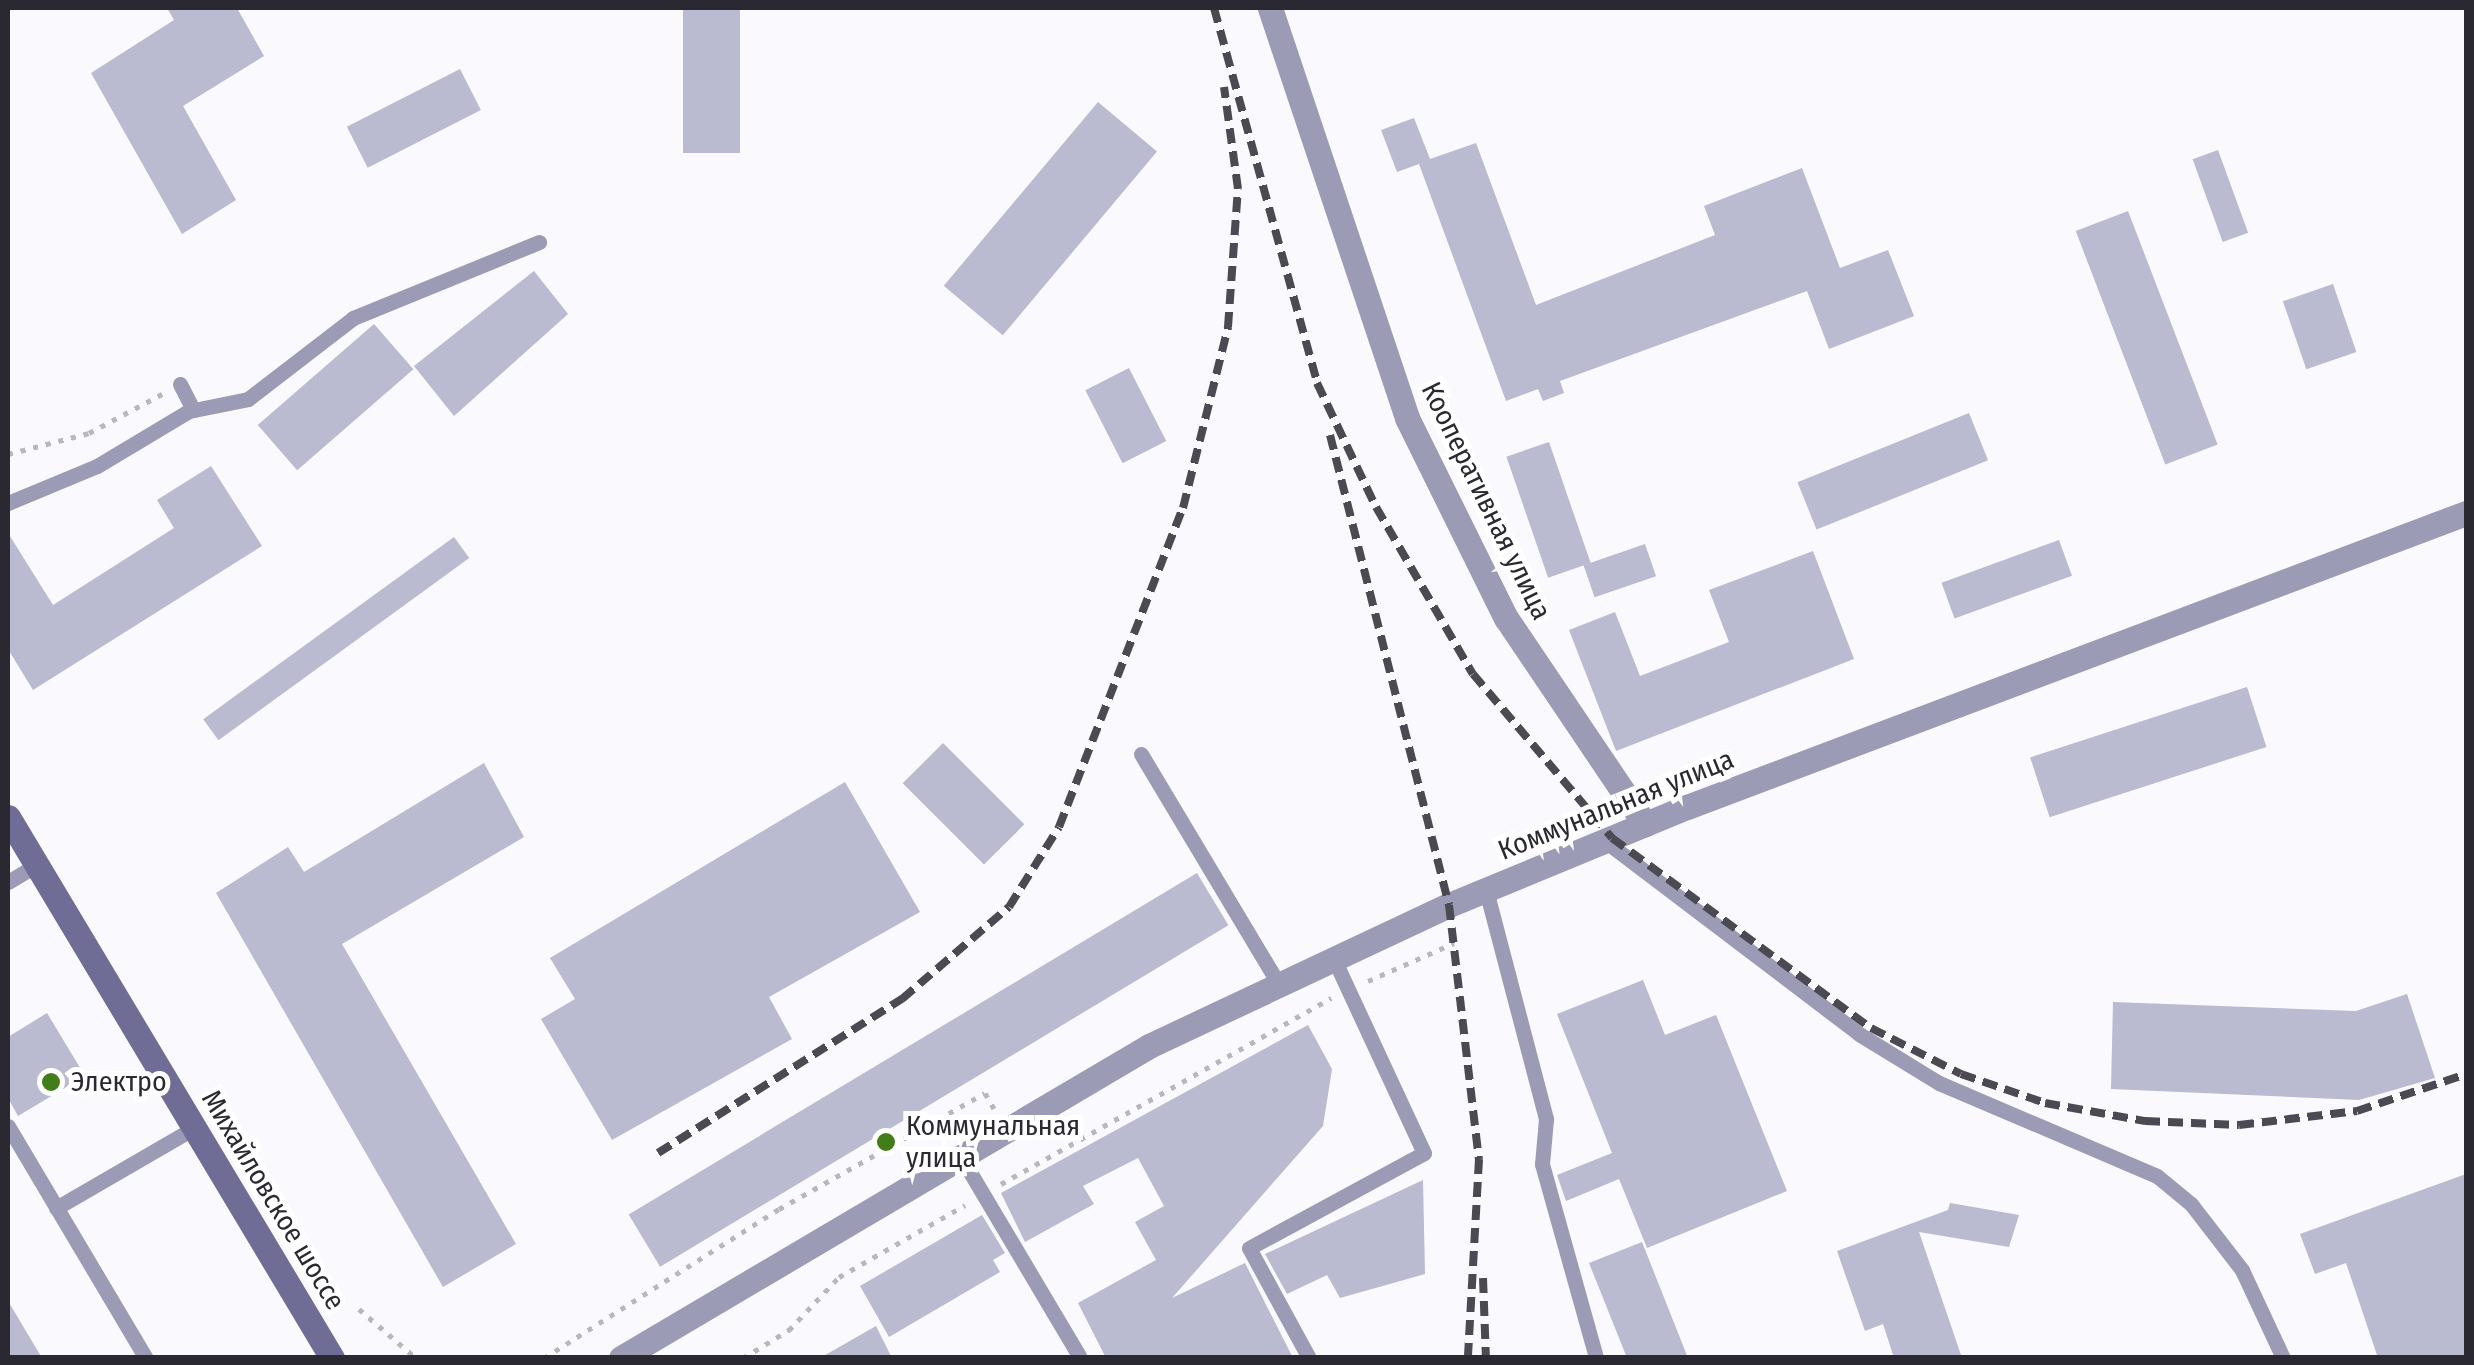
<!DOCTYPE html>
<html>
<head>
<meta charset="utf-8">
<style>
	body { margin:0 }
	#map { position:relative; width:2474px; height:1365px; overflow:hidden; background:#f9f9fe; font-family:"Fira Sans Condensed",sans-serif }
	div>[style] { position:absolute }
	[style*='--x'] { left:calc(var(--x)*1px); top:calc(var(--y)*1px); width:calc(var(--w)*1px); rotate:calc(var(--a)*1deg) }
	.building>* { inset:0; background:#babad0; transform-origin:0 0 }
	.path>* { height:5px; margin-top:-2.5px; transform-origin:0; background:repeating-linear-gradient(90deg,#b7b7bd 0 5px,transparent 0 13px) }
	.lane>* { height:15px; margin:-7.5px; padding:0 7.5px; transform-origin:7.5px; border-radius:7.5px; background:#9b9bb6 }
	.street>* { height:25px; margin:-12.5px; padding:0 12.5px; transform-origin:12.5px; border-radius:12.5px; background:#9b9bb6 }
	.secondary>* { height:25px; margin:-12.5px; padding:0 12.5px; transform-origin:12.5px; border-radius:12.5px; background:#6f6d95 }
	.rail>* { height:8px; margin-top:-4px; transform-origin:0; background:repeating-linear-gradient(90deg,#4b4a53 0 15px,transparent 0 23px) }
	.dots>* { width:28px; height:28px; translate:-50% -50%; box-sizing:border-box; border:5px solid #fff; border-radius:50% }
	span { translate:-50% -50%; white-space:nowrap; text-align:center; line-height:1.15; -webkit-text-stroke:10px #fff; paint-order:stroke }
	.street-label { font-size:28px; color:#2a2932 }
	.poi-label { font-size:28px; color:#2a2932 }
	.left { translate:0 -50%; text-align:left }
	.frame { position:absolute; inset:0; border:10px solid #2a2932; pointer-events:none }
</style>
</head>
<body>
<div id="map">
	<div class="building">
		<div style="clip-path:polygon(167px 8px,237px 8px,264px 56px,183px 106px,236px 200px,182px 234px,91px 73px,174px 20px)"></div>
		<div style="left:683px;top:8px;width:57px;height:145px"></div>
		<div style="left:460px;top:69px;width:46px;height:127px;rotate:63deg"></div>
		<div style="left:1098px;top:102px;width:77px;height:240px;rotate:40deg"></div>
		<div style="clip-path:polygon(1414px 118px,1430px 159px,1476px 143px,1536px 305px,1715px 235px,1704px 206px,1802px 168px,1840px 268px,1888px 250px,1914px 316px,1829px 349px,1807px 291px,1560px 381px,1564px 393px,1543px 401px,1538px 389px,1506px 401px,1419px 164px,1397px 172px,1381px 130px)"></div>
		<div style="left:2218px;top:150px;width:88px;height:27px;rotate:70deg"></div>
		<div style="left:2128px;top:211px;width:250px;height:56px;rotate:69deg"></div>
		<div style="clip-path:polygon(534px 271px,568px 314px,454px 416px,414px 366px)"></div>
		<div style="left:2333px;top:284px;width:72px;height:53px;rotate:71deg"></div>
		<div style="left:374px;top:324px;width:60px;height:154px;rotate:49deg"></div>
		<div style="left:1129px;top:368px;width:82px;height:49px;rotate:63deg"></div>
		<div style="left:1969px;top:413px;width:51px;height:185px;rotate:68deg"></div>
		<div style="left:1549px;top:442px;width:128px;height:45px;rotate:71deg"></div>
		<div style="clip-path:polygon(211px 466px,262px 546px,33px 690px,8px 649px,8px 533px,53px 605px,174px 528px,157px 500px)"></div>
		<div style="left:454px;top:537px;width:26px;height:310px;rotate:54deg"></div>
		<div style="left:2059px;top:540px;width:38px;height:125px;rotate:70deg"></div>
		<div style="left:1645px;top:544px;width:34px;height:65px;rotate:71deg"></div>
		<div style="clip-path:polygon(1813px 551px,1854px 659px,1616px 751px,1569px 630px,1615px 612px,1640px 676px,1729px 642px,1709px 590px)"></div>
		<div style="left:2247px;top:687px;width:63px;height:228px;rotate:72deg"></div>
		<div style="left:943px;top:743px;width:115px;height:57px;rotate:45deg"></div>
		<div style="clip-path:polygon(484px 763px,524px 837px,342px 944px,516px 1244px,443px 1287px,216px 893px,288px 847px,304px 872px)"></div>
		<div style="clip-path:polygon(845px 782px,920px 912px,769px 997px,792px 1039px,612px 1140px,541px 1019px,575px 999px,550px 958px)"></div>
		<div style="left:1197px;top:873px;width:61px;height:663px;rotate:59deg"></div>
		<div style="clip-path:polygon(1643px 980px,1665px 1035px,1716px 1015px,1787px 1191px,1647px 1248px,1619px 1179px,1566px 1201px,1557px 1175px,1612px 1153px,1557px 1014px)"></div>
		<div style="clip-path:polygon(2407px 994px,2435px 1078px,2359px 1100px,2111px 1089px,2113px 1002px,2356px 1011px)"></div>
		<div style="clip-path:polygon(47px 1013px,85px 1076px,18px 1116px,8px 1098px,8px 1037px)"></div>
		<div style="clip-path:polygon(1308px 1025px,1332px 1069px,1323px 1126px,1172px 1298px,1245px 1263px,1293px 1358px,1106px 1358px,1078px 1303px,1156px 1260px,1135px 1222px,1164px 1206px,1138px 1158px,1083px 1186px,1094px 1204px,1025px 1242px,1001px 1193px)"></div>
		<div style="clip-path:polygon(2466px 1174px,2466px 1358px,2378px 1358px,2346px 1263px,2315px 1274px,2300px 1234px)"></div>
		<div style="clip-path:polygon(1423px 1180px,1425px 1274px,1340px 1298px,1327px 1275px,1287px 1294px,1265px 1254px)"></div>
		<div style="clip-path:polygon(1950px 1203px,2019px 1215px,2009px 1247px,1919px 1232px,1962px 1358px,1894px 1358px,1883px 1324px,1865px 1331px,1837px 1251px,1948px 1210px)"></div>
		<div style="clip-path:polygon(982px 1215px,1005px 1253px,993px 1260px,1000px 1272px,889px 1337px,860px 1286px)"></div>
		<div style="clip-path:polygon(1642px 1242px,1688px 1358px,1627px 1358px,1589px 1263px)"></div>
		<div style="clip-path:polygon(8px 1301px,42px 1358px,8px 1358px)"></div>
		<div style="clip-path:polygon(876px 1326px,892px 1358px,820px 1358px)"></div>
	</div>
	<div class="path">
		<div style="--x:8;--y:454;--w:84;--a:-14.5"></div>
		<div style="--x:89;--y:433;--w:85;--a:-28.1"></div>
		<div style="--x:1368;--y:981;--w:94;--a:-23.8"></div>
		<div style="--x:1001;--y:1184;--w:379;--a:-29.4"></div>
		<div style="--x:359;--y:1309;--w:75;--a:40.7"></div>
		<div style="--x:544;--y:1358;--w:278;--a:-32.4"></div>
		<div style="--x:779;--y:1209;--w:236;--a:-29.4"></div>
		<div style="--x:985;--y:1093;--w:20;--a:60"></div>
		<div style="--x:743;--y:1358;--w:54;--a:-31.3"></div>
		<div style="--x:789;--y:1330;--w:73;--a:-46.7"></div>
		<div style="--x:839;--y:1277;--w:145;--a:-29.7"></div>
	</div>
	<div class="lane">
		<div style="--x:180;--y:384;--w:29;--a:63"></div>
		<div style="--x:8;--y:503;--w:96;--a:-22.6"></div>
		<div style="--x:97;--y:466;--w:107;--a:-30.9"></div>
		<div style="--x:189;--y:411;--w:60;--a:-11.5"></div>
		<div style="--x:248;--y:399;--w:133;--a:-37.6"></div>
		<div style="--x:353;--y:318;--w:201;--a:-22.2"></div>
		<div style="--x:1141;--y:754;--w:269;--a:59.1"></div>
		<div style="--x:1605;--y:841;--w:319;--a:37.2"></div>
		<div style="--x:1859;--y:1034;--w:94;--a:31.5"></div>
		<div style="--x:1939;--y:1083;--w:237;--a:23.1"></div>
		<div style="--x:2157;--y:1176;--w:44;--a:39.5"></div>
		<div style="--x:2191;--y:1204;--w:83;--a:52.3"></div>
		<div style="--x:2242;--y:1270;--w:97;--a:65"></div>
		<div style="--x:8;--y:882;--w:33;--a:-31"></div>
		<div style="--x:1486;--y:890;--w:237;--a:75.3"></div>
		<div style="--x:1546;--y:1119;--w:45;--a:95.1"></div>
		<div style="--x:1542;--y:1164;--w:201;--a:74.4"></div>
		<div style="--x:8;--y:1126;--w:270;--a:59.3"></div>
		<div style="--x:961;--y:1157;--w:231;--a:59.3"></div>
		<div style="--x:56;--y:1208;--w:160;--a:-30.1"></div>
		<div style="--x:1309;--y:1358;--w:125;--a:-118.6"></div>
		<div style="--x:1249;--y:1248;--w:199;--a:-28.5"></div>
		<div style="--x:1424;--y:1153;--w:214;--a:-114.9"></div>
	</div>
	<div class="street">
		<div style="--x:1270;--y:8;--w:432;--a:71.5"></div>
		<div style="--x:1407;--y:418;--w:223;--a:63.7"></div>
		<div style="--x:1506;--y:618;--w:249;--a:56"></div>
		<div style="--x:621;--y:1358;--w:613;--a:-30.58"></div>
		<div style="--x:1149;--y:1046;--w:331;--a:-25.2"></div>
		<div style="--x:1449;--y:905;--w:257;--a:-22.4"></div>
		<div style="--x:1687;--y:807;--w:833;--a:-20.68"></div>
	</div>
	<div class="secondary">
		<div style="--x:8;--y:817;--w:631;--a:59.08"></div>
	</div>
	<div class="rail">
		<div style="--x:1214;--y:8;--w:389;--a:74.6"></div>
		<div style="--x:1317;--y:383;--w:137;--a:64.6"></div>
		<div style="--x:1376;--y:507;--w:193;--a:59.9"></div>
		<div style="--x:1473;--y:674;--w:215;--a:49.7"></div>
		<div style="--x:1612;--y:838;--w:321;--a:36.3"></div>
		<div style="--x:1871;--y:1028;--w:101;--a:27.1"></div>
		<div style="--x:1961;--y:1074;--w:89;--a:19"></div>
		<div style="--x:2045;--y:1103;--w:102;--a:10.2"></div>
		<div style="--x:2145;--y:1121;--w:94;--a:2.4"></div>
		<div style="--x:2239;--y:1125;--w:119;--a:-6.8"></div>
		<div style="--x:2357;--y:1111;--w:115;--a:-18.7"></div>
		<div style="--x:1330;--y:435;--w:485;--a:75.8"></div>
		<div style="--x:1449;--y:905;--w:256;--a:83.3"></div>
		<div style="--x:1479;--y:1159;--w:199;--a:93.2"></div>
		<div style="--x:658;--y:1153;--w:289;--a:-32.3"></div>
		<div style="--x:902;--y:999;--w:141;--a:-40.7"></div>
		<div style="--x:1009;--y:907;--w:94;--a:-58"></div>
		<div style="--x:1059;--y:827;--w:342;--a:-68.8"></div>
		<div style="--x:1183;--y:508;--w:187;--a:-76"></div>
		<div style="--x:1228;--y:327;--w:138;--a:-85.9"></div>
		<div style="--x:1238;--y:189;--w:103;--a:-97.8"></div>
		<div style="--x:1483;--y:1278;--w:80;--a:87.9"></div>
	</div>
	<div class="dots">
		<div style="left:51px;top:1082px;background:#417e1a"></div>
		<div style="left:886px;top:1142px;background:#417e1a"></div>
	</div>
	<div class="street-label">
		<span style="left:1486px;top:501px;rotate:64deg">Кооперативная улица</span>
		<span style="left:1616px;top:805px;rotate:-22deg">Коммунальная улица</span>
		<span style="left:273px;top:1200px;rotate:59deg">Михайловское шоссе</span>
	</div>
	<div class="poi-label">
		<span class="left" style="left:71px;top:1082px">Электро</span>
		<span class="left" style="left:906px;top:1142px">Коммунальная<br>улица</span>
	</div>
	<div class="frame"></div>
</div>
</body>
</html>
